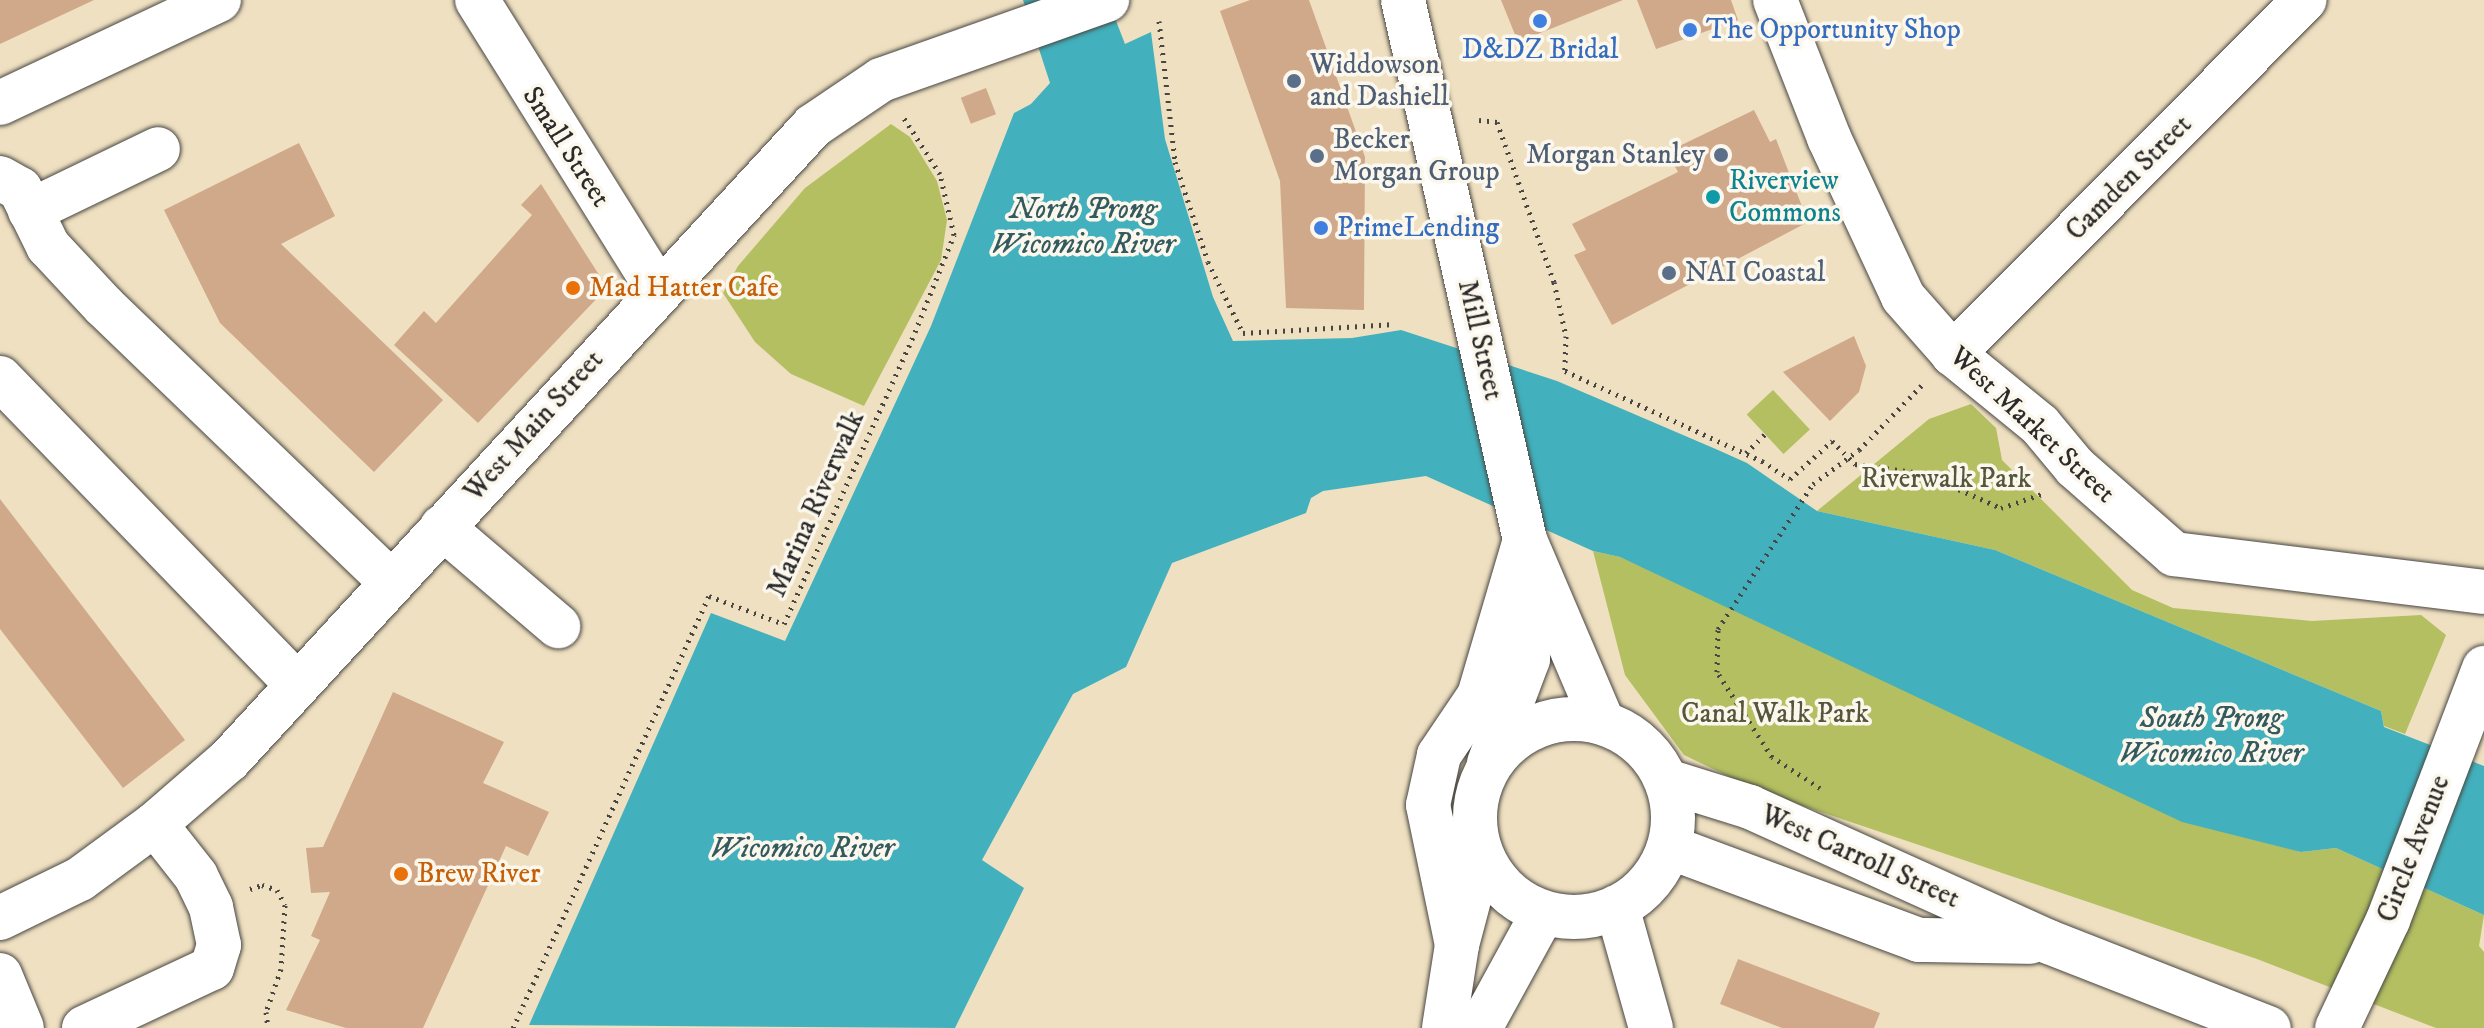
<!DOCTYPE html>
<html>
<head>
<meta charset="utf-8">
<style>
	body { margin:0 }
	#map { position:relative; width:2484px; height:1028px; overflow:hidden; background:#efe0c1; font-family:"IM FELL DW Pica",serif }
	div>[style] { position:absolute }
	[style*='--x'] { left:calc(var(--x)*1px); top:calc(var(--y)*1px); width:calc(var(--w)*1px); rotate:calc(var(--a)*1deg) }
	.green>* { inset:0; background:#b3bf61; transform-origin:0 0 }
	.water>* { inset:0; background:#42b1bd }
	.building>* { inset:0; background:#d0a98a; transform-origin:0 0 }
	.path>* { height:5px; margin-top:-2.5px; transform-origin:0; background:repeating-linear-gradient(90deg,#484642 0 2px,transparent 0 8px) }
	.roads { filter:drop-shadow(0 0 2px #484642) drop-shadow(0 0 2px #484642) }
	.minor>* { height:44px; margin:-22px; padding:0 22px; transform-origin:22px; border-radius:22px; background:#fff }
	.major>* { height:44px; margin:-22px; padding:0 22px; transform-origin:22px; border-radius:22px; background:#fff }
	.major>.ring { margin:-22px; padding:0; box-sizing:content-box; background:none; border:44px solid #fff; border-radius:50% }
	.dots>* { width:22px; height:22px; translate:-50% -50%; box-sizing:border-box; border:4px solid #fbf7ec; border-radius:50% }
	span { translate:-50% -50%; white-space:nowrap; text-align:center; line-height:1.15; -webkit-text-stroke:7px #fbf7ec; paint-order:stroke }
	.shop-label { font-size:28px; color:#366cbe }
	.left { translate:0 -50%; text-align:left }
	.service-label { font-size:28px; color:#4e5e75 }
	.right { translate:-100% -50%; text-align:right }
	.street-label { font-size:28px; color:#2b2b2b }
	.culture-label { font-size:28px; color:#0d838f }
	.food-label { font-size:28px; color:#c56008 }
	.park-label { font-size:28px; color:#54573b }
	.water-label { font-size:30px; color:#335a5e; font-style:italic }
</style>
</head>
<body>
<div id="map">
	<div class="green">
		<div style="clip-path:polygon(891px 124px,910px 137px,937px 181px,947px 220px,941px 260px,864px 406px,791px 374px,755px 342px,723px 293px,738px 266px,805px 188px)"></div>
		<div style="left:1773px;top:390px;width:54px;height:36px;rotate:47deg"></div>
		<div style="clip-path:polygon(1971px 404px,1996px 428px,2002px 460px,2132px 590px,2173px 608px,2312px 621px,2421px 615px,2446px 635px,2405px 734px,2384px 726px,2381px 711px,1995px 550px,1817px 511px,1929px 419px)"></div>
		<div style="clip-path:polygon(1593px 551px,1620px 557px,2266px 841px,2301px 852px,2336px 848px,2484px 915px,2479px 946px,2484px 952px,2484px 1028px,2436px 1028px,2257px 959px,1759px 791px,1684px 755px,1625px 675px)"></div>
	</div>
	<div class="water">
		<div style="clip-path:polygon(1023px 0,1108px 0,1125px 44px,1151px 32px,1165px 139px,1213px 297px,1233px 341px,1352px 338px,1401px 330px,1557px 381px,1718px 450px,1747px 463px,1817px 511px,1995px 550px,2381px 711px,2384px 727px,2484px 766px,2484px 915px,2336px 848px,2301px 852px,2182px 822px,1620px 557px,1593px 551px,1426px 476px,1323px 491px,1311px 498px,1306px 513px,1172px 563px,1126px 667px,1073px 694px,982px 860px,1024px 888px,955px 1028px,529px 1025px,711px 613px,785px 641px,931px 326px,1014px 113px,1031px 104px,1050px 83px)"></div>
	</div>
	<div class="building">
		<div style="clip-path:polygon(0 0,94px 0,0 44px)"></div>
		<div style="clip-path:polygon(1250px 0,1309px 0,1365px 157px,1364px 310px,1286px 308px,1280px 181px,1220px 11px)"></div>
		<div style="clip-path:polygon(1501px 0,1623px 0,1518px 42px)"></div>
		<div style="clip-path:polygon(1637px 0,1731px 0,1738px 20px,1656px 49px)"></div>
		<div style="left:986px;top:88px;width:28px;height:27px;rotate:69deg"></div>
		<div style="clip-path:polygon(1754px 110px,1770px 142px,1776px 139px,1808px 222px,1612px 325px,1574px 255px,1586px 250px,1572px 224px,1678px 172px,1667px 152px)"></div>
		<div style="clip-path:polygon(299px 143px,335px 216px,281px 244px,443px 400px,374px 472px,220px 323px,164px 210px)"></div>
		<div style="clip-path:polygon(541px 184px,603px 281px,603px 292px,478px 423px,394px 345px,424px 311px,436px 323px,532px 215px,521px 205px)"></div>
		<div style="clip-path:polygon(1854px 336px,1866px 366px,1859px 392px,1830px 421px,1783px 372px)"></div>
		<div style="clip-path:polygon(0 499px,185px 740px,123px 788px,0 629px)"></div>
		<div style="clip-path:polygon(393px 692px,504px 742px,483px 783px,549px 812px,528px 856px,506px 846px,423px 1028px,346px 1028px,286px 1010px,320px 940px,311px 936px,330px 892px,311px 893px,306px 848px,323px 847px)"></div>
		<div style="clip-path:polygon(1738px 959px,1880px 1013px,1874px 1028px,1782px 1028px,1720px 1004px)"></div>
	</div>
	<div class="path">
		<div style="--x:1159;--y:21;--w:142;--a:83.5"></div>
		<div style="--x:1175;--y:162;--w:105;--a:71.7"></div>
		<div style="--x:1208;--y:262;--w:79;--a:63.8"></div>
		<div style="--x:1243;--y:333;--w:152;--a:-3.4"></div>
		<div style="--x:1479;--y:120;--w:18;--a:6"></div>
		<div style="--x:1497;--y:122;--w:170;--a:70.4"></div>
		<div style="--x:1554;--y:282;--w:55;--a:77.5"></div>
		<div style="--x:1566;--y:336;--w:35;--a:92"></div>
		<div style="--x:1565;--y:371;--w:217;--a:24.6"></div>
		<div style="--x:1762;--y:461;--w:33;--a:33"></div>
		<div style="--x:1790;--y:479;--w:57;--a:-42.1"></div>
		<div style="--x:1832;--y:441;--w:33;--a:45"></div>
		<div style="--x:1855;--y:464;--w:68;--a:7.7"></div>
		<div style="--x:1922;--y:473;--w:86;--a:23.9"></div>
		<div style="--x:2001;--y:508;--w:43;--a:-18.9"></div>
		<div style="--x:1746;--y:453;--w:27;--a:-45"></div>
		<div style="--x:1820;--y:788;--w:57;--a:-147.1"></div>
		<div style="--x:1772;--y:757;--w:101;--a:-122.9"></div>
		<div style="--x:1717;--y:672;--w:43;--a:-88.7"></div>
		<div style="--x:1718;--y:629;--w:173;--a:-56.8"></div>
		<div style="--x:1813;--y:484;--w:57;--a:-36.5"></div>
		<div style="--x:1859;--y:450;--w:95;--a:-45.9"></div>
		<div style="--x:250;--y:889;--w:13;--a:-18"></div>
		<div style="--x:262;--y:885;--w:16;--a:18"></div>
		<div style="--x:277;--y:890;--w:17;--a:62"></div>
		<div style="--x:285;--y:905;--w:64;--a:93.6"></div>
		<div style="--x:281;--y:969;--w:46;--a:109.2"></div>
		<div style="--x:266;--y:1012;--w:16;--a:83"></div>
		<div style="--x:513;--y:1028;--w:474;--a:-65.6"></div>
		<div style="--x:709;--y:596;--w:80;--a:20.5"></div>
		<div style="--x:784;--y:624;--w:320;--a:-65.8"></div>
		<div style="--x:915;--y:332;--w:105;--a:-68.1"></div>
		<div style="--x:954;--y:235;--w:63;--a:-102.9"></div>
		<div style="--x:940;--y:174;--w:67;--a:-122.7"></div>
	</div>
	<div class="roads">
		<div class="minor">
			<div style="--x:477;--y:0;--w:343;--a:58"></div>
			<div style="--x:1775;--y:0;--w:148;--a:68.6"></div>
			<div style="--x:1829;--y:138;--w:175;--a:65"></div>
			<div style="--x:1903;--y:297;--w:76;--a:48.7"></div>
			<div style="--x:1953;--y:354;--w:112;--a:39.2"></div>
			<div style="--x:2040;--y:425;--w:55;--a:50.2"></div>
			<div style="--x:2075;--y:467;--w:132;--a:41.3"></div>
			<div style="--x:2174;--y:554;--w:312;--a:7"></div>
			<div style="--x:0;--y:103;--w:242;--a:-25.2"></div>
			<div style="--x:0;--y:178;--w:23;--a:29"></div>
			<div style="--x:20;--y:189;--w:64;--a:63.8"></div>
			<div style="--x:48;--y:246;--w:82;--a:47"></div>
			<div style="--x:104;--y:306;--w:398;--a:43.9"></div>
			<div style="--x:30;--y:211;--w:142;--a:-25.8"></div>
			<div style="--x:1953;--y:354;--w:499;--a:-45.2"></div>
			<div style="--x:0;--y:378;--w:427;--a:45.9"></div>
			<div style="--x:442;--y:527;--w:153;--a:40.5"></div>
			<div style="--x:1617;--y:907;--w:126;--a:74.3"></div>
			<div style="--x:0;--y:918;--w:89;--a:-26"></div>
			<div style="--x:80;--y:879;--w:93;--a:-36.3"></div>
			<div style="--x:155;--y:824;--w:98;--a:-40.9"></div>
			<div style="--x:229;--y:760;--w:862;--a:-47.35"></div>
			<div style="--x:813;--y:126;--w:82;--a:-34.1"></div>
			<div style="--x:881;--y:80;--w:240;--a:-19.5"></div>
			<div style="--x:0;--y:975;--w:57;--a:67.5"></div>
			<div style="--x:84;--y:1028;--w:141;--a:-25.1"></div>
			<div style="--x:212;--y:968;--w:24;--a:-73"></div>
			<div style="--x:219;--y:945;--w:39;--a:-102"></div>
			<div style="--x:211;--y:907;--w:34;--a:-116"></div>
			<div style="--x:196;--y:876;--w:66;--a:-128.3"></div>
			<div style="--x:1444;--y:1028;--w:84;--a:-81.1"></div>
			<div style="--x:1457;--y:945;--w:94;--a:-75.2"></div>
			<div style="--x:1480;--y:1028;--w:131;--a:-61.3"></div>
			<div style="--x:2337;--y:1028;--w:119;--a:-64.7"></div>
			<div style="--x:2388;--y:920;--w:270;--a:-69.1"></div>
		</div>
		<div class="major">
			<div style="--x:1403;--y:0;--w:554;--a:77.27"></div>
			<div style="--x:1525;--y:540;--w:199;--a:66.9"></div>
			<div class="ring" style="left:1475px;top:719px;width:154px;height:154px"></div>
			<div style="--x:1489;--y:763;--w:111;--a:-69.4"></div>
			<div style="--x:1528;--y:659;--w:76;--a:-91.5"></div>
			<div style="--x:1667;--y:781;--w:87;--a:17.4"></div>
			<div style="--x:1750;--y:807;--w:328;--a:24.3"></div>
			<div style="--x:2049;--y:942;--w:236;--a:21.4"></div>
			<div style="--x:1669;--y:847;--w:267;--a:20.4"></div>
			<div style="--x:1919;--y:940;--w:111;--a:1"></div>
			<div style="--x:1457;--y:945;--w:143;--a:-101.7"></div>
			<div style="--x:1428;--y:805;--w:51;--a:-77.6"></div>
			<div style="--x:1439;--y:755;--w:71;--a:-55.9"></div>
			<div style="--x:1479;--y:696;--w:163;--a:-73.6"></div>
		</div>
	</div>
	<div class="dots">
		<div style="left:1540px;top:21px;background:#3f7fe0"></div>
		<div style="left:1690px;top:30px;background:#3f7fe0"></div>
		<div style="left:1294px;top:81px;background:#5c6f8a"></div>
		<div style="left:1721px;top:155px;background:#5c6f8a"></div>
		<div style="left:1317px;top:156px;background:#5c6f8a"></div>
		<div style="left:1713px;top:197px;background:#0f9aa8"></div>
		<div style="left:1321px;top:228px;background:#3f7fe0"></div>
		<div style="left:1669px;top:273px;background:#5c6f8a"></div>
		<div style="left:573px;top:288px;background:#e8710a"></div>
		<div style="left:401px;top:874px;background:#e8710a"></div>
	</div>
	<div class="shop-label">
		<span class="left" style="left:1706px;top:30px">The Opportunity Shop</span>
		<span style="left:1540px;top:50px">D&amp;DZ Bridal</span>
		<span class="left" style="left:1337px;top:228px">PrimeLending</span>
	</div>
	<div class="service-label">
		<span class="left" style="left:1310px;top:81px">Widdowson<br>and Dashiell</span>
		<span class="left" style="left:1333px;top:156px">Becker<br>Morgan Group</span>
		<span class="right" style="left:1705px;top:155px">Morgan Stanley</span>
		<span class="left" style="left:1685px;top:273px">NAI Coastal</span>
	</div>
	<div class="street-label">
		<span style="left:566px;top:147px;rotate:57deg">Small Street</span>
		<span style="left:2129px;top:178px;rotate:-45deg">Camden Street</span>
		<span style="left:1480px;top:340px;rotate:77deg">Mill Street</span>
		<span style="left:2032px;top:425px;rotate:43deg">West Market Street</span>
		<span style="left:534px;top:426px;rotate:-48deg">West Main Street</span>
		<span style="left:816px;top:504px;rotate:-66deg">Marina Riverwalk</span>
		<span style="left:2414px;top:849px;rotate:-69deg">Circle Avenue</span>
		<span style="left:1860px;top:857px;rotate:24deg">West Carroll Street</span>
	</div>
	<div class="culture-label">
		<span class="left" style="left:1729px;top:197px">Riverview<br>Commons</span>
	</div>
	<div class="food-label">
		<span class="left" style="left:589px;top:288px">Mad Hatter Cafe</span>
		<span class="left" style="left:417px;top:874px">Brew River</span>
	</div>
	<div class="park-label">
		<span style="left:1946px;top:479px">Riverwalk Park</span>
		<span style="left:1775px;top:714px">Canal Walk Park</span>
	</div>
	<div class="water-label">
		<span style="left:1083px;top:227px">North Prong<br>Wicomico River</span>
		<span style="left:2211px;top:736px">South Prong<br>Wicomico River</span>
		<span style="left:802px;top:849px">Wicomico River</span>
	</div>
</div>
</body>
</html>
